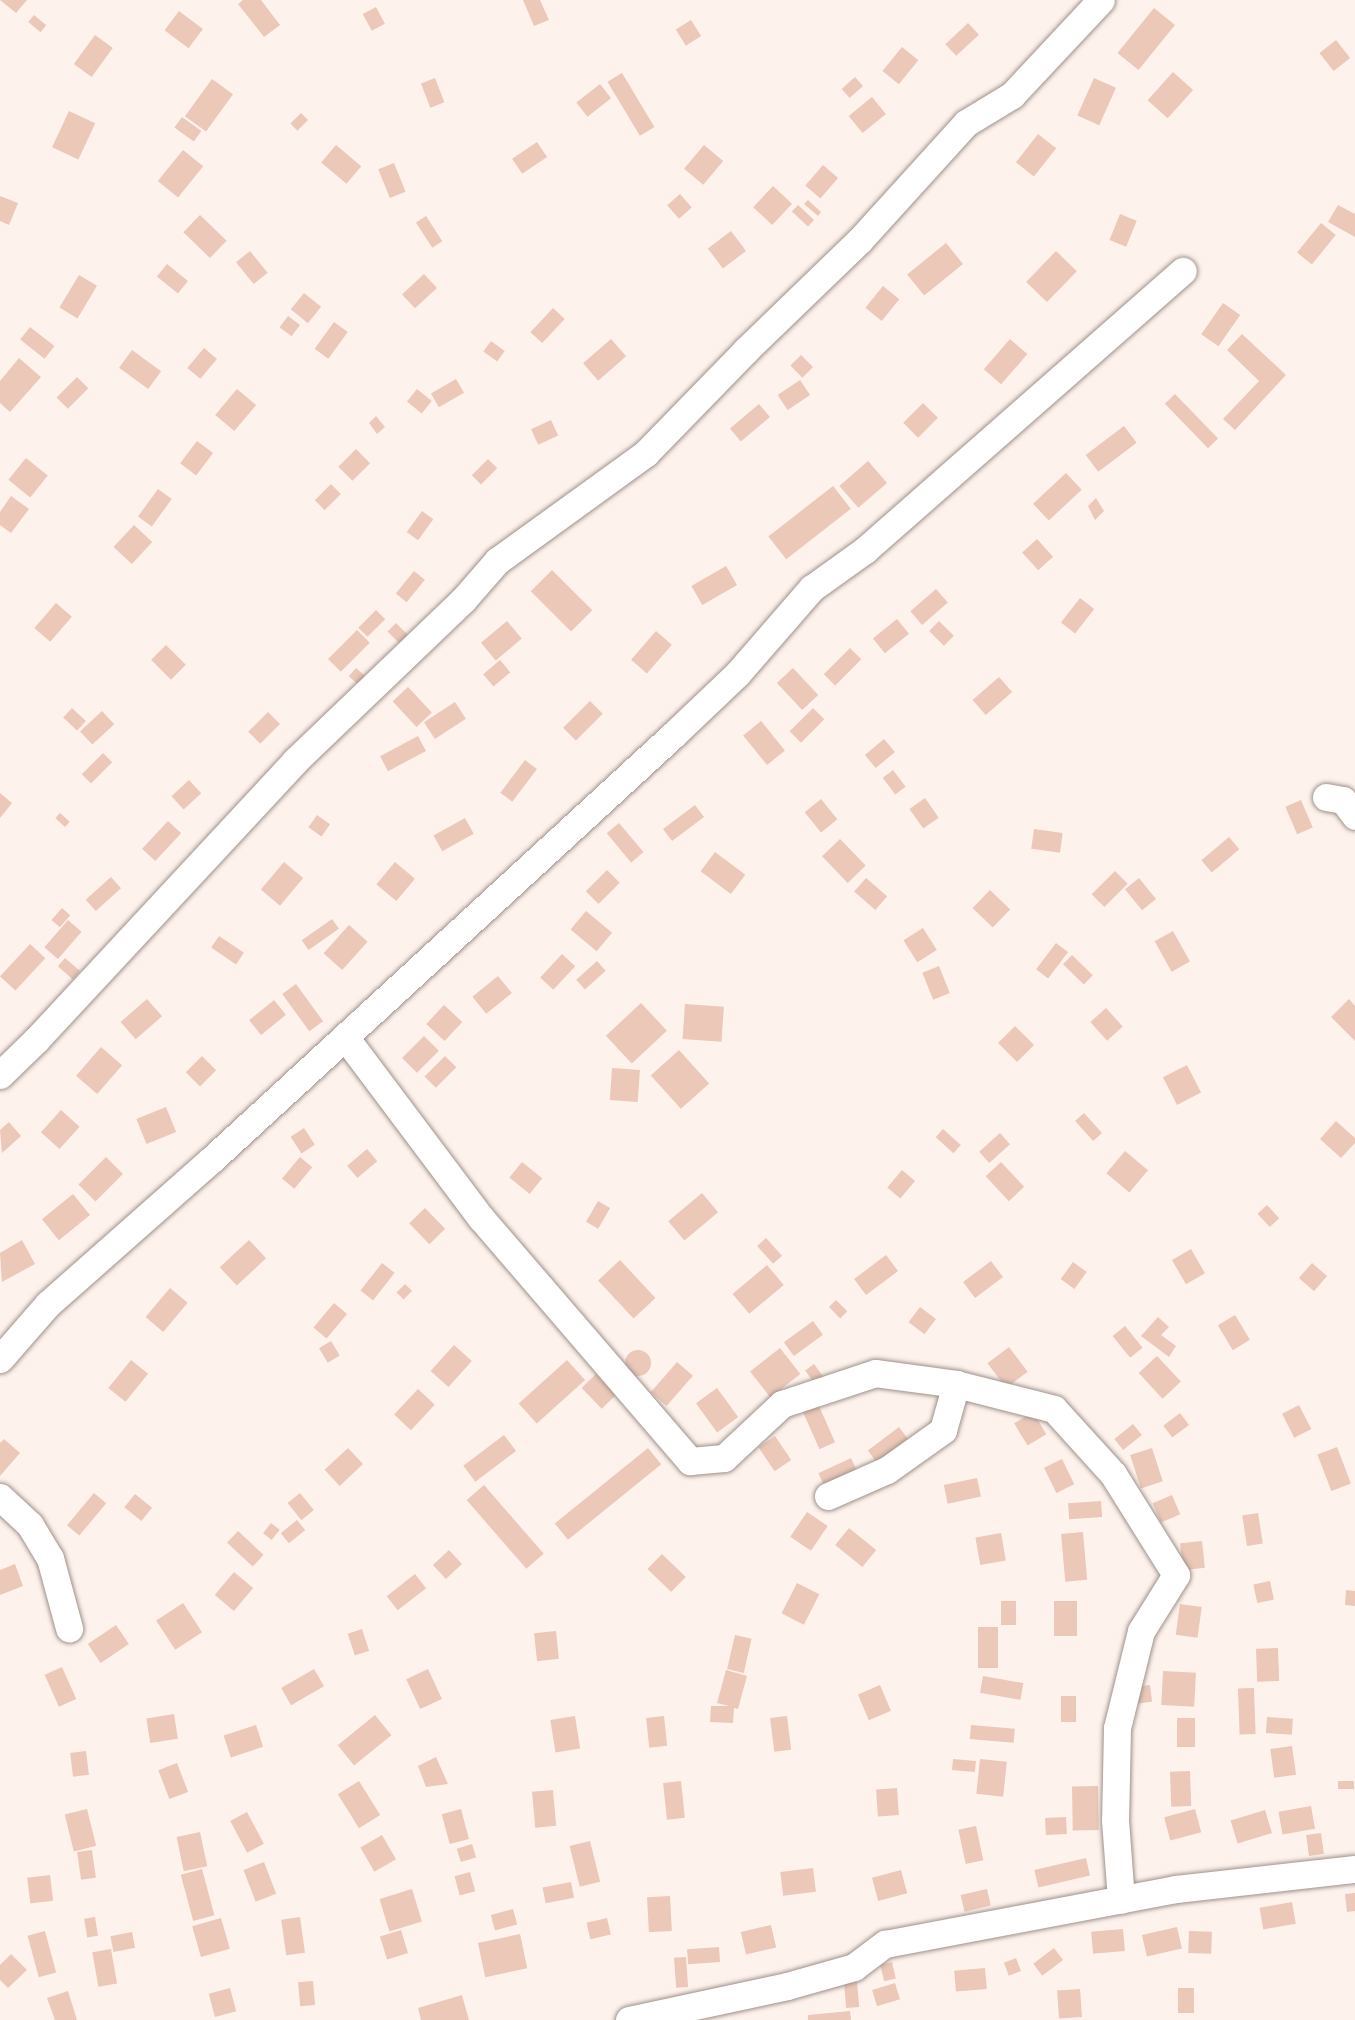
<!DOCTYPE html>
<html>
<head>
<meta charset="utf-8">
<style>
	body { margin:0 }
	#map { position:relative; width:1355px; height:2020px; overflow:hidden; background:#fef2ed; font-family:Raleway,sans-serif }
	div>[style] { position:absolute }
	[style*='--x'] { left:calc(var(--x)*1px); top:calc(var(--y)*1px); width:calc(var(--w)*1px); rotate:calc(var(--a)*1deg) }
	.building>* { inset:0; background:#ebc8b8; transform-origin:0 0 }
	.round { border-radius:50% }
	.roads { filter:drop-shadow(0 0 2px #9e918a) drop-shadow(0 0 2px #9e918a) }
	.minor>* { height:27px; margin:-13.5px; padding:0 13.5px; transform-origin:13.5px; border-radius:13.5px; background:#fff }
	span { translate:-50% -50%; white-space:nowrap; text-align:center; line-height:1.15; -webkit-text-stroke:5px #fef2ed; paint-order:stroke }
</style>
</head>
<body>
<div id="map">
	<div class="building">
		<div style="clip-path:polygon(0 0,27px 0,16px 13px)"></div>
		<div style="clip-path:polygon(243px 0,261px 0,280px 25px,264px 37px,238px 4px)"></div>
		<div style="clip-path:polygon(523px 0,540px 0,549px 20px,534px 26px)"></div>
		<div style="left:376px;top:7px;width:19px;height:15px;rotate:62deg"></div>
		<div style="left:1154px;top:8px;width:27px;height:58px;rotate:39deg"></div>
		<div style="left:179px;top:11px;width:30px;height:24px;rotate:37deg"></div>
		<div style="left:34px;top:15px;width:16px;height:9px;rotate:40deg"></div>
		<div style="left:691px;top:20px;width:19px;height:18px;rotate:58deg"></div>
		<div style="left:968px;top:23px;width:16px;height:31px;rotate:47deg"></div>
		<div style="left:95px;top:35px;width:22px;height:36px;rotate:36deg"></div>
		<div style="left:1336px;top:40px;width:23px;height:21px;rotate:52deg"></div>
		<div style="left:902px;top:47px;width:21px;height:31px;rotate:39deg"></div>
		<div style="left:1173px;top:72px;width:27px;height:38px;rotate:42deg"></div>
		<div style="left:622px;top:73px;width:63px;height:17px;rotate:59deg"></div>
		<div style="left:855px;top:77px;width:12px;height:18px;rotate:48deg"></div>
		<div style="left:435px;top:78px;width:26px;height:15px;rotate:69deg"></div>
		<div style="left:1094px;top:78px;width:24px;height:41px;rotate:24deg"></div>
		<div style="left:212px;top:79px;width:26px;height:46px;rotate:36deg"></div>
		<div style="left:600px;top:84px;width:18px;height:30px;rotate:52deg"></div>
		<div style="left:872px;top:97px;width:22px;height:30px;rotate:51deg"></div>
		<div style="left:69px;top:111px;width:29px;height:40px;rotate:25deg"></div>
		<div style="left:301px;top:113px;width:10px;height:15px;rotate:45deg"></div>
		<div style="left:182px;top:117px;width:24px;height:13px;rotate:36deg"></div>
		<div style="left:1038px;top:134px;width:23px;height:36px;rotate:38deg"></div>
		<div style="left:537px;top:142px;width:18px;height:30px;rotate:56deg"></div>
		<div style="left:336px;top:145px;width:33px;height:23px;rotate:40deg"></div>
		<div style="left:704px;top:145px;width:25px;height:31px;rotate:40deg"></div>
		<div style="left:183px;top:150px;width:26px;height:40px;rotate:39deg"></div>
		<div style="left:394px;top:163px;width:31px;height:17px;rotate:68deg"></div>
		<div style="left:823px;top:165px;width:20px;height:27px;rotate:41deg"></div>
		<div style="left:773px;top:186px;width:26px;height:29px;rotate:43deg"></div>
		<div style="left:680px;top:194px;width:18px;height:17px;rotate:49deg"></div>
		<div style="clip-path:polygon(0 196px,18px 203px,9px 225px,0 221px)"></div>
		<div style="clip-path:polygon(808px 200px,821px 212px,818px 216px,804px 204px)"></div>
		<div style="left:798px;top:205px;width:22px;height:9px;rotate:43deg"></div>
		<div style="clip-path:polygon(1338px 205px,1355px 214px,1355px 237px,1328px 222px)"></div>
		<div style="left:1120px;top:214px;width:18px;height:28px;rotate:22deg"></div>
		<div style="left:200px;top:215px;width:37px;height:24px;rotate:44deg"></div>
		<div style="left:426px;top:216px;width:30px;height:12px;rotate:57deg"></div>
		<div style="left:1321px;top:223px;width:19px;height:38px;rotate:39deg"></div>
		<div style="left:731px;top:231px;width:25px;height:29px;rotate:53deg"></div>
		<div style="left:946px;top:243px;width:27px;height:50px;rotate:51deg"></div>
		<div style="left:250px;top:251px;width:28px;height:18px;rotate:51deg"></div>
		<div style="left:1056px;top:251px;width:29px;height:43px;rotate:44deg"></div>
		<div style="left:167px;top:264px;width:27px;height:16px;rotate:39deg"></div>
		<div style="left:424px;top:274px;width:19px;height:30px;rotate:47deg"></div>
		<div style="left:79px;top:275px;width:21px;height:38px;rotate:31deg"></div>
		<div style="left:883px;top:286px;width:21px;height:28px;rotate:39deg"></div>
		<div style="left:304px;top:293px;width:22px;height:21px;rotate:39deg"></div>
		<div style="left:1223px;top:303px;width:21px;height:38px;rotate:35deg"></div>
		<div style="left:553px;top:308px;width:16px;height:33px;rotate:43deg"></div>
		<div style="left:288px;top:316px;width:15px;height:14px;rotate:37deg"></div>
		<div style="left:334px;top:322px;width:17px;height:33px;rotate:36deg"></div>
		<div style="left:30px;top:327px;width:31px;height:16px;rotate:38deg"></div>
		<div style="clip-path:polygon(1242px 334px,1286px 375px,1235px 430px,1223px 419px,1259px 381px,1227px 350px)"></div>
		<div style="left:611px;top:339px;width:23px;height:37px;rotate:49deg"></div>
		<div style="left:1010px;top:339px;width:23px;height:40px;rotate:41deg"></div>
		<div style="left:491px;top:341px;width:17px;height:13px;rotate:36deg"></div>
		<div style="left:204px;top:348px;width:17px;height:26px;rotate:40deg"></div>
		<div style="left:132px;top:350px;width:36px;height:22px;rotate:36deg"></div>
		<div style="left:801px;top:355px;width:17px;height:15px;rotate:45deg"></div>
		<div style="clip-path:polygon(19px 358px,41px 377px,10px 412px,0 403px,0 381px)"></div>
		<div style="left:77px;top:377px;width:16px;height:29px;rotate:45deg"></div>
		<div style="left:456px;top:379px;width:16px;height:29px;rotate:60deg"></div>
		<div style="left:800px;top:380px;width:18px;height:27px;rotate:56deg"></div>
		<div style="left:237px;top:389px;width:25px;height:34px;rotate:40deg"></div>
		<div style="left:417px;top:389px;width:19px;height:16px;rotate:39deg"></div>
		<div style="left:1175px;top:394px;width:62px;height:14px;rotate:46deg"></div>
		<div style="left:923px;top:403px;width:21px;height:28px;rotate:45deg"></div>
		<div style="left:759px;top:404px;width:17px;height:38px;rotate:50deg"></div>
		<div style="clip-path:polygon(376px 416px,385px 427px,377px 434px,369px 423px)"></div>
		<div style="left:551px;top:420px;width:17px;height:22px;rotate:65deg"></div>
		<div style="left:1124px;top:426px;width:21px;height:48px;rotate:53deg"></div>
		<div style="left:197px;top:441px;width:20px;height:28px;rotate:37deg"></div>
		<div style="left:356px;top:449px;width:20px;height:25px;rotate:45deg"></div>
		<div style="left:26px;top:458px;width:28px;height:28px;rotate:39deg"></div>
		<div style="left:488px;top:459px;width:13px;height:23px;rotate:45deg"></div>
		<div style="left:868px;top:461px;width:29px;height:38px;rotate:49deg"></div>
		<div style="left:1066px;top:473px;width:23px;height:45px;rotate:47deg"></div>
		<div style="left:331px;top:484px;width:14px;height:23px;rotate:45deg"></div>
		<div style="left:833px;top:486px;width:29px;height:82px;rotate:52deg"></div>
		<div style="left:158px;top:489px;width:17px;height:34px;rotate:36deg"></div>
		<div style="clip-path:polygon(11px 496px,29px 509px,11px 533px,0 525px,0 512px)"></div>
		<div style="clip-path:polygon(1096px 498px,1104px 511px,1095px 520px,1088px 506px)"></div>
		<div style="left:422px;top:511px;width:14px;height:26px;rotate:36deg"></div>
		<div style="left:134px;top:525px;width:25px;height:30px;rotate:43deg"></div>
		<div style="left:1037px;top:539px;width:24px;height:20px;rotate:48deg"></div>
		<div style="left:726px;top:566px;width:22px;height:40px;rotate:60deg"></div>
		<div style="left:552px;top:570px;width:57px;height:30px;rotate:45deg"></div>
		<div style="left:414px;top:571px;width:14px;height:29px;rotate:39deg"></div>
		<div style="left:936px;top:589px;width:18px;height:34px;rotate:49deg"></div>
		<div style="left:1080px;top:598px;width:18px;height:31px;rotate:38deg"></div>
		<div style="left:56px;top:603px;width:21px;height:33px;rotate:41deg"></div>
		<div style="left:376px;top:610px;width:13px;height:25px;rotate:45deg"></div>
		<div style="left:897px;top:619px;width:19px;height:31px;rotate:51deg"></div>
		<div style="left:507px;top:621px;width:23px;height:34px;rotate:50deg"></div>
		<div style="left:939px;top:621px;width:21px;height:14px;rotate:45deg"></div>
		<div style="left:396px;top:623px;width:24px;height:12px;rotate:45deg"></div>
		<div style="left:357px;top:630px;width:18px;height:41px;rotate:45deg"></div>
		<div style="left:656px;top:631px;width:21px;height:38px;rotate:41deg"></div>
		<div style="left:166px;top:645px;width:28px;height:21px;rotate:45deg"></div>
		<div style="left:850px;top:648px;width:16px;height:37px;rotate:45deg"></div>
		<div style="left:500px;top:660px;width:16px;height:22px;rotate:50deg"></div>
		<div style="left:356px;top:668px;width:18px;height:11px;rotate:41deg"></div>
		<div style="left:793px;top:668px;width:37px;height:22px;rotate:47deg"></div>
		<div style="left:999px;top:677px;width:20px;height:35px;rotate:49deg"></div>
		<div style="left:408px;top:687px;width:35px;height:21px;rotate:47deg"></div>
		<div style="left:590px;top:701px;width:18px;height:38px;rotate:45deg"></div>
		<div style="left:455px;top:702px;width:20px;height:37px;rotate:57deg"></div>
		<div style="left:72px;top:708px;width:19px;height:13px;rotate:43deg"></div>
		<div style="left:813px;top:708px;width:16px;height:33px;rotate:45deg"></div>
		<div style="left:102px;top:711px;width:18px;height:30px;rotate:47deg"></div>
		<div style="left:268px;top:712px;width:17px;height:28px;rotate:45deg"></div>
		<div style="left:761px;top:721px;width:38px;height:23px;rotate:51deg"></div>
		<div style="left:418px;top:736px;width:17px;height:43px;rotate:62deg"></div>
		<div style="left:884px;top:739px;width:17px;height:25px;rotate:50deg"></div>
		<div style="left:103px;top:753px;width:13px;height:30px;rotate:45deg"></div>
		<div style="left:525px;top:760px;width:15px;height:41px;rotate:37deg"></div>
		<div style="left:893px;top:770px;width:21px;height:13px;rotate:53deg"></div>
		<div style="left:189px;top:780px;width:18px;height:24px;rotate:47deg"></div>
		<div style="clip-path:polygon(0 793px,12px 803px,0 818px)"></div>
		<div style="left:925px;top:798px;width:24px;height:19px;rotate:55deg"></div>
		<div style="left:821px;top:799px;width:26px;height:21px;rotate:51deg"></div>
		<div style="left:1301px;top:800px;width:30px;height:17px;rotate:67deg"></div>
		<div style="left:695px;top:805px;width:15px;height:40px;rotate:53deg"></div>
		<div style="left:60px;top:813px;width:13px;height:7px;rotate:42deg"></div>
		<div style="left:317px;top:815px;width:16px;height:15px;rotate:35deg"></div>
		<div style="left:465px;top:818px;width:18px;height:36px;rotate:61deg"></div>
		<div style="left:168px;top:821px;width:18px;height:38px;rotate:43deg"></div>
		<div style="left:619px;top:823px;width:38px;height:16px;rotate:50deg"></div>
		<div style="left:1034px;top:829px;width:29px;height:20px;rotate:8deg"></div>
		<div style="left:1229px;top:837px;width:16px;height:36px;rotate:50deg"></div>
		<div style="left:840px;top:839px;width:37px;height:25px;rotate:46deg"></div>
		<div style="left:715px;top:852px;width:38px;height:24px;rotate:37deg"></div>
		<div style="left:284px;top:862px;width:25px;height:36px;rotate:40deg"></div>
		<div style="left:395px;top:862px;width:26px;height:29px;rotate:40deg"></div>
		<div style="left:607px;top:870px;width:18px;height:30px;rotate:45deg"></div>
		<div style="left:1115px;top:871px;width:18px;height:33px;rotate:45deg"></div>
		<div style="left:111px;top:877px;width:15px;height:34px;rotate:48deg"></div>
		<div style="left:866px;top:878px;width:28px;height:18px;rotate:41deg"></div>
		<div style="left:1139px;top:878px;width:27px;height:18px;rotate:51deg"></div>
		<div style="left:990px;top:890px;width:28px;height:25px;rotate:44deg"></div>
		<div style="left:62px;top:908px;width:11px;height:16px;rotate:41deg"></div>
		<div style="left:586px;top:911px;width:34px;height:24px;rotate:40deg"></div>
		<div style="left:332px;top:919px;width:12px;height:37px;rotate:55deg"></div>
		<div style="left:68px;top:920px;width:18px;height:36px;rotate:41deg"></div>
		<div style="left:349px;top:925px;width:25px;height:38px;rotate:42deg"></div>
		<div style="left:923px;top:928px;width:26px;height:23px;rotate:58deg"></div>
		<div style="left:1173px;top:931px;width:35px;height:21px;rotate:61deg"></div>
		<div style="left:219px;top:936px;width:30px;height:14px;rotate:34deg"></div>
		<div style="left:1056px;top:943px;width:15px;height:33px;rotate:37deg"></div>
		<div style="left:30px;top:944px;width:21px;height:44px;rotate:43deg"></div>
		<div style="left:562px;top:954px;width:18px;height:32px;rotate:43deg"></div>
		<div style="left:1072px;top:955px;width:29px;height:13px;rotate:44deg"></div>
		<div style="left:65px;top:958px;width:20px;height:11px;rotate:41deg"></div>
		<div style="left:597px;top:961px;width:13px;height:28px;rotate:48deg"></div>
		<div style="left:939px;top:966px;width:29px;height:18px;rotate:68deg"></div>
		<div style="left:498px;top:976px;width:22px;height:33px;rotate:51deg"></div>
		<div style="left:296px;top:984px;width:46px;height:17px;rotate:54deg"></div>
		<div style="left:147px;top:999px;width:23px;height:35px;rotate:49deg"></div>
		<div style="clip-path:polygon(1349px 999px,1355px 1006px,1355px 1041px,1331px 1017px)"></div>
		<div style="left:274px;top:1000px;width:19px;height:32px;rotate:51deg"></div>
		<div style="left:641px;top:1003px;width:38px;height:48px;rotate:47deg"></div>
		<div style="left:685px;top:1004px;width:39px;height:35px;rotate:4deg"></div>
		<div style="left:444px;top:1005px;width:25px;height:26px;rotate:43deg"></div>
		<div style="left:1106px;top:1008px;width:25px;height:21px;rotate:48deg"></div>
		<div style="left:1015px;top:1026px;width:27px;height:24px;rotate:45deg"></div>
		<div style="left:424px;top:1036px;width:21px;height:31px;rotate:45deg"></div>
		<div style="left:101px;top:1047px;width:28px;height:38px;rotate:41deg"></div>
		<div style="left:679px;top:1050px;width:45px;height:38px;rotate:48deg"></div>
		<div style="left:202px;top:1056px;width:20px;height:23px;rotate:45deg"></div>
		<div style="left:445px;top:1056px;width:16px;height:29px;rotate:45deg"></div>
		<div style="left:1187px;top:1065px;width:31px;height:27px;rotate:63deg"></div>
		<div style="left:612px;top:1068px;width:28px;height:32px;rotate:4deg"></div>
		<div style="left:166px;top:1107px;width:27px;height:32px;rotate:68deg"></div>
		<div style="left:61px;top:1110px;width:25px;height:30px;rotate:42deg"></div>
		<div style="left:1084px;top:1113px;width:27px;height:12px;rotate:48deg"></div>
		<div style="clip-path:polygon(1336px 1121px,1355px 1138px,1355px 1143px,1341px 1158px,1320px 1139px)"></div>
		<div style="clip-path:polygon(9px 1122px,21px 1136px,2px 1153px,0 1130px)"></div>
		<div style="left:304px;top:1128px;width:20px;height:16px;rotate:57deg"></div>
		<div style="left:943px;top:1129px;width:24px;height:11px;rotate:42deg"></div>
		<div style="left:1000px;top:1133px;width:15px;height:28px;rotate:48deg"></div>
		<div style="left:367px;top:1149px;width:16px;height:26px;rotate:50deg"></div>
		<div style="left:1125px;top:1151px;width:30px;height:29px;rotate:40deg"></div>
		<div style="left:106px;top:1157px;width:24px;height:39px;rotate:45deg"></div>
		<div style="left:300px;top:1157px;width:16px;height:28px;rotate:40deg"></div>
		<div style="left:522px;top:1162px;width:26px;height:20px;rotate:39deg"></div>
		<div style="left:1001px;top:1162px;width:34px;height:21px;rotate:47deg"></div>
		<div style="left:902px;top:1170px;width:17px;height:23px;rotate:40deg"></div>
		<div style="left:702px;top:1193px;width:25px;height:44px;rotate:50deg"></div>
		<div style="left:73px;top:1194px;width:27px;height:40px;rotate:51deg"></div>
		<div style="left:598px;top:1201px;width:14px;height:24px;rotate:30deg"></div>
		<div style="left:1267px;top:1205px;width:18px;height:13px;rotate:47deg"></div>
		<div style="left:425px;top:1208px;width:29px;height:22px;rotate:46deg"></div>
		<div style="left:766px;top:1238px;width:24px;height:12px;rotate:48deg"></div>
		<div style="clip-path:polygon(22px 1240px,35px 1264px,2px 1282px,0 1253px)"></div>
		<div style="left:249px;top:1240px;width:25px;height:40px;rotate:47deg"></div>
		<div style="left:1191px;top:1249px;width:28px;height:22px;rotate:60deg"></div>
		<div style="left:886px;top:1255px;width:20px;height:40px;rotate:53deg"></div>
		<div style="left:620px;top:1260px;width:52px;height:30px;rotate:47deg"></div>
		<div style="left:991px;top:1261px;width:20px;height:35px;rotate:53deg"></div>
		<div style="left:1073px;top:1262px;width:17px;height:21px;rotate:36deg"></div>
		<div style="left:382px;top:1263px;width:16px;height:35px;rotate:38deg"></div>
		<div style="left:1312px;top:1263px;width:20px;height:20px;rotate:41deg"></div>
		<div style="left:767px;top:1265px;width:26px;height:45px;rotate:50deg"></div>
		<div style="left:405px;top:1284px;width:10px;height:12px;rotate:45deg"></div>
		<div style="left:170px;top:1288px;width:23px;height:38px;rotate:40deg"></div>
		<div style="left:836px;top:1300px;width:16px;height:10px;rotate:45deg"></div>
		<div style="left:334px;top:1303px;width:17px;height:32px;rotate:40deg"></div>
		<div style="left:920px;top:1307px;width:20px;height:19px;rotate:37deg"></div>
		<div style="left:1235px;top:1315px;width:29px;height:20px;rotate:59deg"></div>
		<div style="clip-path:polygon(1158px 1317px,1169px 1327px,1161px 1335px,1176px 1346px,1169px 1357px,1141px 1336px)"></div>
		<div style="left:813px;top:1321px;width:17px;height:36px;rotate:54deg"></div>
		<div style="left:1125px;top:1326px;width:28px;height:16px;rotate:51deg"></div>
		<div style="left:331px;top:1341px;width:17px;height:14px;rotate:59deg"></div>
		<div style="left:454px;top:1345px;width:24px;height:35px;rotate:42deg"></div>
		<div style="left:1009px;top:1347px;width:31px;height:27px;rotate:53deg"></div>
		<div style="left:780px;top:1348px;width:33px;height:38px;rotate:52deg"></div>
		<div class="round" style="left:625px;top:1350px;width:26px;height:26px"></div>
		<div style="left:1157px;top:1356px;width:35px;height:25px;rotate:47deg"></div>
		<div style="left:131px;top:1360px;width:22px;height:36px;rotate:39deg"></div>
		<div style="left:567px;top:1360px;width:27px;height:65px;rotate:48deg"></div>
		<div style="left:677px;top:1362px;width:21px;height:40px;rotate:41deg"></div>
		<div style="left:814px;top:1364px;width:19px;height:11px;rotate:54deg"></div>
		<div style="left:596px;top:1374px;width:29px;height:20px;rotate:46deg"></div>
		<div style="left:717px;top:1388px;width:36px;height:26px;rotate:54deg"></div>
		<div style="left:418px;top:1389px;width:23px;height:35px;rotate:43deg"></div>
		<div style="left:818px;top:1404px;width:42px;height:17px;rotate:66deg"></div>
		<div style="left:1299px;top:1405px;width:27px;height:19px;rotate:63deg"></div>
		<div style="left:1033px;top:1412px;width:26px;height:22px;rotate:59deg"></div>
		<div style="left:1180px;top:1413px;width:15px;height:21px;rotate:53deg"></div>
		<div style="left:1133px;top:1424px;width:14px;height:24px;rotate:51deg"></div>
		<div style="left:899px;top:1427px;width:20px;height:39px;rotate:53deg"></div>
		<div style="left:504px;top:1435px;width:20px;height:51px;rotate:53deg"></div>
		<div style="left:775px;top:1436px;width:29px;height:20px;rotate:56deg"></div>
		<div style="clip-path:polygon(4px 1439px,20px 1453px,0 1476px,0 1443px)"></div>
		<div style="left:1337px;top:1447px;width:39px;height:21px;rotate:69deg"></div>
		<div style="left:348px;top:1448px;width:22px;height:32px;rotate:47deg"></div>
		<div style="left:648px;top:1448px;width:21px;height:120px;rotate:51deg"></div>
		<div style="left:1152px;top:1448px;width:35px;height:23px;rotate:72deg"></div>
		<div style="left:851px;top:1458px;width:17px;height:36px;rotate:65deg"></div>
		<div style="left:1062px;top:1459px;width:28px;height:20px;rotate:64deg"></div>
		<div style="left:977px;top:1478px;width:19px;height:34px;rotate:78deg"></div>
		<div style="left:484px;top:1485px;width:91px;height:23px;rotate:49deg"></div>
		<div style="left:94px;top:1493px;width:16px;height:42px;rotate:40deg"></div>
		<div style="left:300px;top:1493px;width:22px;height:16px;rotate:51deg"></div>
		<div style="left:135px;top:1494px;width:22px;height:17px;rotate:39deg"></div>
		<div style="left:1172px;top:1495px;width:21px;height:21px;rotate:67deg"></div>
		<div style="left:1101px;top:1501px;width:16px;height:33px;rotate:86deg"></div>
		<div style="left:807px;top:1512px;width:25px;height:30px;rotate:34deg"></div>
		<div style="left:1258px;top:1513px;width:31px;height:16px;rotate:81deg"></div>
		<div style="left:297px;top:1520px;width:13px;height:21px;rotate:51deg"></div>
		<div style="left:271px;top:1523px;width:11px;height:13px;rotate:38deg"></div>
		<div style="left:849px;top:1528px;width:35px;height:22px;rotate:39deg"></div>
		<div style="left:238px;top:1531px;width:35px;height:16px;rotate:43deg"></div>
		<div style="left:1083px;top:1532px;width:48px;height:22px;rotate:85deg"></div>
		<div style="left:1001px;top:1533px;width:28px;height:26px;rotate:80deg"></div>
		<div style="left:1202px;top:1541px;width:27px;height:22px;rotate:84deg"></div>
		<div style="left:449px;top:1550px;width:19px;height:22px;rotate:47deg"></div>
		<div style="left:662px;top:1554px;width:33px;height:21px;rotate:44deg"></div>
		<div style="clip-path:polygon(15px 1564px,23px 1586px,0 1595px,0 1570px)"></div>
		<div style="left:234px;top:1572px;width:25px;height:30px;rotate:40deg"></div>
		<div style="left:415px;top:1574px;width:18px;height:36px;rotate:52deg"></div>
		<div style="left:1270px;top:1581px;width:19px;height:17px;rotate:78deg"></div>
		<div style="left:797px;top:1583px;width:25px;height:34px;rotate:27deg"></div>
		<div style="clip-path:polygon(1346px 1590px,1355px 1591px,1355px 1606px,1345px 1605px)"></div>
		<div style="left:1001px;top:1601px;width:15px;height:24px"></div>
		<div style="left:1054px;top:1601px;width:23px;height:35px"></div>
		<div style="left:183px;top:1603px;width:35px;height:32px;rotate:57deg"></div>
		<div style="left:1180px;top:1604px;width:22px;height:31px;rotate:8deg"></div>
		<div style="left:116px;top:1625px;width:23px;height:34px;rotate:56deg"></div>
		<div style="left:978px;top:1627px;width:20px;height:41px"></div>
		<div style="left:362px;top:1629px;width:23px;height:15px;rotate:72deg"></div>
		<div style="left:556px;top:1631px;width:28px;height:22px;rotate:84deg"></div>
		<div style="left:735px;top:1635px;width:17px;height:35px;rotate:13deg"></div>
		<div style="left:1278px;top:1648px;width:33px;height:22px;rotate:88deg"></div>
		<div style="left:62px;top:1667px;width:35px;height:19px;rotate:66deg"></div>
		<div style="left:314px;top:1669px;width:20px;height:38px;rotate:60deg"></div>
		<div style="left:428px;top:1669px;width:33px;height:24px;rotate:65deg"></div>
		<div style="clip-path:polygon(726px 1670px,747px 1676px,738px 1709px,734px 1708px,733px 1723px,710px 1722px,711px 1706px,729px 1706px,717px 1703px)"></div>
		<div style="left:1163px;top:1671px;width:33px;height:34px;rotate:3deg"></div>
		<div style="left:983px;top:1676px;width:41px;height:17px;rotate:10deg"></div>
		<div style="left:880px;top:1685px;width:28px;height:24px;rotate:67deg"></div>
		<div style="left:1150px;top:1685px;width:17px;height:14px;rotate:83deg"></div>
		<div style="left:1254px;top:1688px;width:46px;height:16px;rotate:88deg"></div>
		<div style="left:1061px;top:1696px;width:15px;height:26px"></div>
		<div style="left:174px;top:1714px;width:25px;height:28px;rotate:81deg"></div>
		<div style="left:375px;top:1715px;width:26px;height:48px;rotate:51deg"></div>
		<div style="left:575px;top:1716px;width:33px;height:25px;rotate:81deg"></div>
		<div style="left:664px;top:1716px;width:30px;height:18px;rotate:84deg"></div>
		<div style="left:787px;top:1716px;width:34px;height:17px;rotate:83deg"></div>
		<div style="left:1267px;top:1717px;width:26px;height:16px;rotate:4deg"></div>
		<div style="left:1177px;top:1718px;width:18px;height:29px"></div>
		<div style="left:256px;top:1725px;width:23px;height:34px;rotate:72deg"></div>
		<div style="left:971px;top:1725px;width:44px;height:14px;rotate:5deg"></div>
		<div style="left:1292px;top:1746px;width:29px;height:22px;rotate:82deg"></div>
		<div style="left:86px;top:1751px;width:24px;height:16px;rotate:83deg"></div>
		<div style="clip-path:polygon(436px 1757px,448px 1784px,426px 1787px,418px 1766px)"></div>
		<div style="left:953px;top:1759px;width:23px;height:11px;rotate:5deg"></div>
		<div style="left:980px;top:1759px;width:27px;height:35px;rotate:6deg"></div>
		<div style="left:177px;top:1763px;width:31px;height:20px;rotate:69deg"></div>
		<div style="left:1190px;top:1771px;width:35px;height:20px;rotate:88deg"></div>
		<div style="left:359px;top:1781px;width:40px;height:25px;rotate:58deg"></div>
		<div style="left:681px;top:1781px;width:37px;height:18px;rotate:84deg"></div>
		<div style="left:1338px;top:1781px;width:16px;height:8px"></div>
		<div style="left:1098px;top:1786px;width:44px;height:26px;rotate:89deg"></div>
		<div style="left:897px;top:1788px;width:27px;height:21px;rotate:86deg"></div>
		<div style="left:553px;top:1790px;width:36px;height:21px;rotate:85deg"></div>
		<div style="left:1311px;top:1806px;width:23px;height:33px;rotate:80deg"></div>
		<div style="left:87px;top:1809px;width:38px;height:23px;rotate:76deg"></div>
		<div style="left:461px;top:1809px;width:31px;height:20px;rotate:75deg"></div>
		<div style="left:1195px;top:1809px;width:24px;height:32px;rotate:75deg"></div>
		<div style="left:1265px;top:1810px;width:24px;height:36px;rotate:73deg"></div>
		<div style="left:247px;top:1812px;width:36px;height:19px;rotate:62deg"></div>
		<div style="left:1066px;top:1817px;width:17px;height:21px;rotate:87deg"></div>
		<div style="left:976px;top:1826px;width:35px;height:18px;rotate:78deg"></div>
		<div style="left:200px;top:1832px;width:35px;height:24px;rotate:78deg"></div>
		<div style="left:1321px;top:1833px;width:21px;height:15px;rotate:82deg"></div>
		<div style="left:382px;top:1835px;width:28px;height:25px;rotate:60deg"></div>
		<div style="left:590px;top:1841px;width:42px;height:21px;rotate:76deg"></div>
		<div style="left:472px;top:1844px;width:14px;height:16px;rotate:73deg"></div>
		<div style="left:92px;top:1850px;width:28px;height:15px;rotate:82deg"></div>
		<div style="left:1086px;top:1858px;width:18px;height:53px;rotate:77deg"></div>
		<div style="left:264px;top:1862px;width:34px;height:22px;rotate:69deg"></div>
		<div style="left:813px;top:1868px;width:24px;height:33px;rotate:83deg"></div>
		<div style="left:202px;top:1869px;width:48px;height:22px;rotate:75deg"></div>
		<div style="left:901px;top:1870px;width:24px;height:30px;rotate:75deg"></div>
		<div style="left:470px;top:1872px;width:20px;height:16px;rotate:75deg"></div>
		<div style="left:50px;top:1875px;width:26px;height:23px;rotate:83deg"></div>
		<div style="left:571px;top:1882px;width:16px;height:29px;rotate:79deg"></div>
		<div style="left:412px;top:1889px;width:34px;height:34px;rotate:73deg"></div>
		<div style="left:987px;top:1889px;width:17px;height:27px;rotate:77deg"></div>
		<div style="clip-path:polygon(1355px 1893px,1355px 1911px,1347px 1912px,1345px 1894px)"></div>
		<div style="left:670px;top:1896px;width:35px;height:23px;rotate:87deg"></div>
		<div style="left:1292px;top:1902px;width:22px;height:33px;rotate:80deg"></div>
		<div style="left:513px;top:1909px;width:16px;height:23px;rotate:75deg"></div>
		<div style="left:95px;top:1917px;width:19px;height:11px;rotate:81deg"></div>
		<div style="left:300px;top:1917px;width:36px;height:19px;rotate:82deg"></div>
		<div style="left:221px;top:1918px;width:32px;height:30px;rotate:74deg"></div>
		<div style="left:607px;top:1918px;width:17px;height:21px;rotate:77deg"></div>
		<div style="left:771px;top:1925px;width:23px;height:31px;rotate:77deg"></div>
		<div style="left:1177px;top:1927px;width:22px;height:36px;rotate:77deg"></div>
		<div style="left:1123px;top:1929px;width:22px;height:32px;rotate:85deg"></div>
		<div style="left:401px;top:1930px;width:24px;height:22px;rotate:73deg"></div>
		<div style="left:45px;top:1931px;width:43px;height:18px;rotate:75deg"></div>
		<div style="left:1189px;top:1931px;width:23px;height:22px;rotate:2deg"></div>
		<div style="left:132px;top:1932px;width:16px;height:22px;rotate:79deg"></div>
		<div style="left:520px;top:1934px;width:35px;height:43px;rotate:78deg"></div>
		<div style="left:719px;top:1947px;width:15px;height:32px;rotate:86deg"></div>
		<div style="left:1054px;top:1948px;width:15px;height:26px;rotate:53deg"></div>
		<div style="left:111px;top:1949px;width:35px;height:19px;rotate:80deg"></div>
		<div style="clip-path:polygon(11px 1954px,27px 1970px,8px 1988px,0 1980px,0 1965px)"></div>
		<div style="left:686px;top:1957px;width:30px;height:12px;rotate:86deg"></div>
		<div style="left:1016px;top:1958px;width:14px;height:13px;rotate:69deg"></div>
		<div style="left:892px;top:1962px;width:17px;height:12px;rotate:77deg"></div>
		<div style="left:985px;top:1968px;width:21px;height:31px;rotate:85deg"></div>
		<div style="left:313px;top:1981px;width:24px;height:15px;rotate:85deg"></div>
		<div style="left:857px;top:1982px;width:25px;height:13px;rotate:85deg"></div>
		<div style="left:895px;top:1983px;width:17px;height:24px;rotate:73deg"></div>
		<div style="left:230px;top:1988px;width:24px;height:22px;rotate:75deg"></div>
		<div style="left:1178px;top:1988px;width:16px;height:25px"></div>
		<div style="left:1080px;top:1989px;width:28px;height:23px;rotate:86deg"></div>
		<div style="clip-path:polygon(68px 1991px,77px 2020px,55px 2020px,47px 1998px)"></div>
		<div style="clip-path:polygon(462px 1995px,469px 2020px,421px 2020px,418px 2008px)"></div>
		<div style="clip-path:polygon(850px 2011px,851px 2020px,808px 2020px,808px 2015px)"></div>
	</div>
	<div class="roads">
		<div class="minor">
			<div style="--x:1326;--y:797;--w:17;--a:10"></div>
			<div style="--x:1343;--y:800;--w:20;--a:53"></div>
			<div style="--x:345;--y:1037;--w:226;--a:53.1"></div>
			<div style="--x:481;--y:1218;--w:321;--a:49.3"></div>
			<div style="--x:690;--y:1461;--w:34;--a:-5"></div>
			<div style="--x:724;--y:1458;--w:79;--a:-43"></div>
			<div style="--x:782;--y:1404;--w:98;--a:-18.4"></div>
			<div style="--x:875;--y:1373;--w:82;--a:7.7"></div>
			<div style="--x:956;--y:1384;--w:101;--a:14.3"></div>
			<div style="--x:1054;--y:1409;--w:88;--a:47.8"></div>
			<div style="--x:1113;--y:1474;--w:119;--a:58"></div>
			<div style="--x:1176;--y:1575;--w:66;--a:122"></div>
			<div style="--x:1141;--y:1631;--w:100;--a:103.9"></div>
			<div style="--x:1117;--y:1728;--w:92;--a:91.2"></div>
			<div style="--x:1115;--y:1820;--w:80;--a:85.7"></div>
			<div style="--x:0;--y:1075;--w:50;--a:-44.2"></div>
			<div style="--x:36;--y:1040;--w:381;--a:-47.1"></div>
			<div style="--x:295;--y:761;--w:233;--a:-43.8"></div>
			<div style="--x:463;--y:600;--w:52;--a:-48.9"></div>
			<div style="--x:497;--y:561;--w:184;--a:-35.9"></div>
			<div style="--x:646;--y:453;--w:144;--a:-45.8"></div>
			<div style="--x:746;--y:350;--w:157;--a:-44"></div>
			<div style="--x:859;--y:241;--w:159;--a:-47.8"></div>
			<div style="--x:966;--y:123;--w:54;--a:-31.3"></div>
			<div style="--x:1012;--y:95;--w:130;--a:-46.9"></div>
			<div style="--x:0;--y:1359;--w:73;--a:-48.9"></div>
			<div style="--x:48;--y:1304;--w:217;--a:-41.5"></div>
			<div style="--x:211;--y:1160;--w:628;--a:-42.61"></div>
			<div style="--x:673;--y:735;--w:90;--a:-43.6"></div>
			<div style="--x:738;--y:673;--w:113;--a:-49"></div>
			<div style="--x:812;--y:588;--w:65;--a:-35.6"></div>
			<div style="--x:865;--y:550;--w:423;--a:-41.3"></div>
			<div style="--x:828;--y:1496;--w:64;--a:-23.8"></div>
			<div style="--x:887;--y:1470;--w:69;--a:-35.5"></div>
			<div style="--x:943;--y:1430;--w:48;--a:-74.2"></div>
			<div style="--x:0;--y:1497;--w:41;--a:43"></div>
			<div style="--x:30;--y:1525;--w:39;--a:59"></div>
			<div style="--x:50;--y:1558;--w:73;--a:74.8"></div>
			<div style="--x:629;--y:2020;--w:162;--a:-12.1"></div>
			<div style="--x:787;--y:1986;--w:70;--a:-15.8"></div>
			<div style="--x:854;--y:1967;--w:39;--a:-37"></div>
			<div style="--x:885;--y:1944;--w:296;--a:-10.7"></div>
			<div style="--x:1176;--y:1889;--w:180;--a:-6.4"></div>
		</div>
	</div>
</div>
</body>
</html>
